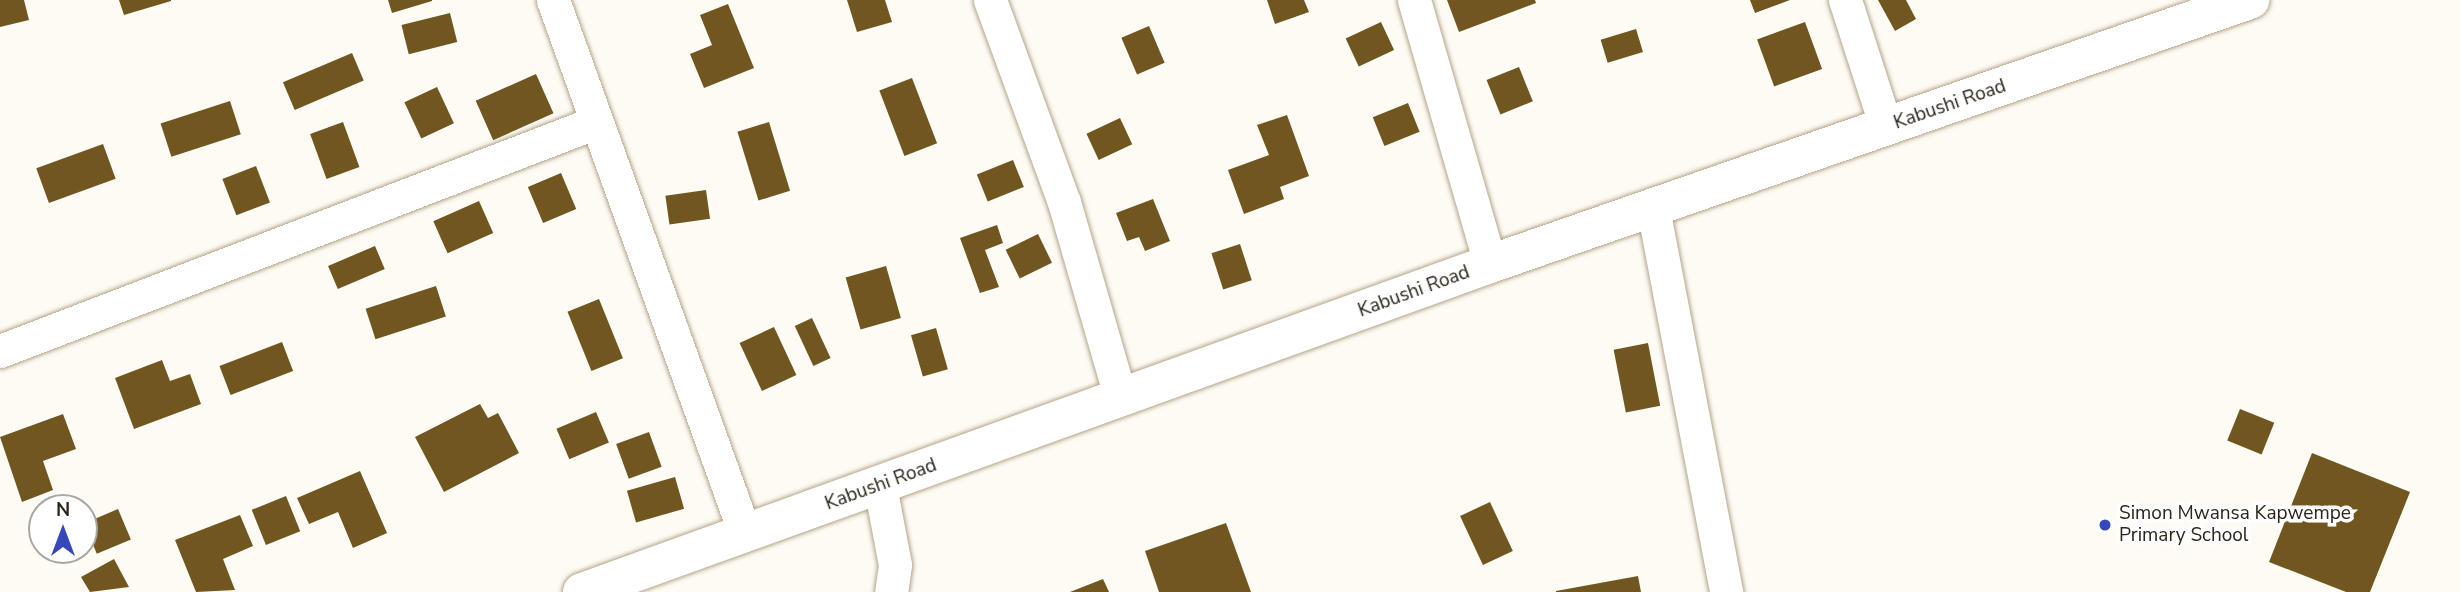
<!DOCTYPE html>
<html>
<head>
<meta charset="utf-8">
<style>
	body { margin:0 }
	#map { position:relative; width:2460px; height:592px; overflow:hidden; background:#fefbf5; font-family:"Nunito Sans",sans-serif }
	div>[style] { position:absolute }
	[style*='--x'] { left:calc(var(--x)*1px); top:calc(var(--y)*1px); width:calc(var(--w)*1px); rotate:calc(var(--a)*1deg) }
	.building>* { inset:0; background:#715620; transform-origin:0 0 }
	.roads { filter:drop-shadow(0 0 2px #b4a488) drop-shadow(0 0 2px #b4a488) }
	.minor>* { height:33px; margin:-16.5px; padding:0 16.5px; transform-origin:16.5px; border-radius:16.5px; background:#fff }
	.secondary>* { height:38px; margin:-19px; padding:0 19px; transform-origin:19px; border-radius:19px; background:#fff }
	.dots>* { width:19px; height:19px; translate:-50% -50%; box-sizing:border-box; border:4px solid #fff; border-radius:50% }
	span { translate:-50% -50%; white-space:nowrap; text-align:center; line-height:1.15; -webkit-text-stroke:7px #fff; paint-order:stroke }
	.street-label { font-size:19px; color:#2a2419 }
	.poi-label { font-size:19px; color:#2a2419 }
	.left { translate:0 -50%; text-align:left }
	.north { position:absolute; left:28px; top:494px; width:70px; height:70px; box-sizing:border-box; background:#fff; border:2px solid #aaa7a3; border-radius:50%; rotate:0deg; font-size:19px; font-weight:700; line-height:28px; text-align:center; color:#2a2419 }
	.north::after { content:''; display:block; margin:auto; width:24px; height:32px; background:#3548ba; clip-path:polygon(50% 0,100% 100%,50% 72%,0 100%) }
</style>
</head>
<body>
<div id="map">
	<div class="building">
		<div style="clip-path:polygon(0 0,24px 0,29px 20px,0 27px)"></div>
		<div style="clip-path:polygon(119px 0,171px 0,171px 1px,124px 15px)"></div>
		<div style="clip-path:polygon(388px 0,432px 0,432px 1px,392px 13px)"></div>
		<div style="clip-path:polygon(847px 0,885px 0,892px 22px,857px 32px)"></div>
		<div style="clip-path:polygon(1267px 0,1304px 0,1309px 12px,1275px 24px)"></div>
		<div style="clip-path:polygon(1447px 0,1535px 0,1536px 3px,1459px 32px)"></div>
		<div style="clip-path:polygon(1750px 0,1790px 0,1755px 13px)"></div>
		<div style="clip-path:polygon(1878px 0,1906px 0,1916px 19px,1895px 31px)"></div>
		<div style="clip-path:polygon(728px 4px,754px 68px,704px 88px,690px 54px,712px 45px,700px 15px)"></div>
		<div style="left:450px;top:13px;width:30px;height:50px;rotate:76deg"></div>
		<div style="left:1381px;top:22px;width:31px;height:39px;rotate:65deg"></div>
		<div style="left:1805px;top:22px;width:50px;height:51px;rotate:70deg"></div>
		<div style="left:1149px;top:26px;width:40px;height:30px;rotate:67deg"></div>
		<div style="left:1636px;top:29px;width:24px;height:37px;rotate:73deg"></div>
		<div style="left:352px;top:53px;width:30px;height:75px;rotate:67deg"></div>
		<div style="left:1519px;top:67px;width:37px;height:35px;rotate:68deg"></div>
		<div style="left:536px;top:74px;width:43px;height:66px;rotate:66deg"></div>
		<div style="left:912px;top:78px;width:70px;height:35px;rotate:69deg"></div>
		<div style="left:437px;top:87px;width:40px;height:36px;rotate:65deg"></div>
		<div style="left:230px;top:101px;width:35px;height:73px;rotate:72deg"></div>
		<div style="left:1408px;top:103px;width:31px;height:38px;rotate:68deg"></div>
		<div style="clip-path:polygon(1287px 115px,1309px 176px,1280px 187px,1284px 199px,1244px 214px,1228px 170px,1269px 155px,1257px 125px)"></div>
		<div style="left:1120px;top:118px;width:29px;height:37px;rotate:65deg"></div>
		<div style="left:343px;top:122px;width:48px;height:35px;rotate:70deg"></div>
		<div style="left:769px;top:122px;width:72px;height:33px;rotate:73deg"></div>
		<div style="left:103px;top:144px;width:37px;height:71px;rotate:70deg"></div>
		<div style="left:1013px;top:160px;width:29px;height:39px;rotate:68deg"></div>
		<div style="left:256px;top:166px;width:39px;height:36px;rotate:69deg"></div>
		<div style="left:561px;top:173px;width:39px;height:36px;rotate:67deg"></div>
		<div style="left:706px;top:190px;width:29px;height:41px;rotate:82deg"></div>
		<div style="clip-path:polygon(1153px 199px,1170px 241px,1145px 251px,1139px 237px,1127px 241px,1116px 213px)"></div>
		<div style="left:479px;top:201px;width:35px;height:50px;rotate:66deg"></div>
		<div style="clip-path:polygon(997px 225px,1003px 243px,985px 250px,999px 287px,980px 293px,960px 238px)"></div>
		<div style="left:1038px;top:234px;width:32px;height:36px;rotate:64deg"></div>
		<div style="left:1240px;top:244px;width:38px;height:30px;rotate:72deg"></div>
		<div style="left:375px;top:246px;width:25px;height:51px;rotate:67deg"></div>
		<div style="left:886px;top:266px;width:54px;height:42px;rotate:74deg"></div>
		<div style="left:436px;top:286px;width:32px;height:74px;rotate:72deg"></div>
		<div style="left:599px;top:299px;width:64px;height:34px;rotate:68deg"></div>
		<div style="left:812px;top:318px;width:44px;height:19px;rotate:65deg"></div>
		<div style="left:774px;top:327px;width:53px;height:38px;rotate:65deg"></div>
		<div style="left:936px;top:328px;width:43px;height:26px;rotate:74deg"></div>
		<div style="left:282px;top:342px;width:31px;height:67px;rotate:69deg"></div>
		<div style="left:1648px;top:343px;width:64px;height:35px;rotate:79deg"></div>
		<div style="clip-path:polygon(162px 360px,170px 381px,190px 374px,201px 404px,134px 429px,115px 378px)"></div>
		<div style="clip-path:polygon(480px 404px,488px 418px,498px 413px,519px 453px,444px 492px,415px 437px)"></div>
		<div style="left:2240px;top:409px;width:37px;height:34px;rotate:22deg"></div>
		<div style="left:596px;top:412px;width:33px;height:43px;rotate:67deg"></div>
		<div style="clip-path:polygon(63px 414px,76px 449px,43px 461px,53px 490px,22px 502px,0 437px)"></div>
		<div style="left:649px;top:432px;width:37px;height:35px;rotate:70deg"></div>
		<div style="clip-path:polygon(2312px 453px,2410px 492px,2370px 592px,2346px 592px,2269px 562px)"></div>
		<div style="clip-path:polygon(360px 471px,387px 533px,353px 548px,338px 512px,309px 524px,297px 498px)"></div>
		<div style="left:675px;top:477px;width:33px;height:50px;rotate:74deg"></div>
		<div style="left:286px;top:496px;width:38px;height:37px;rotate:68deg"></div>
		<div style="left:1490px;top:502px;width:54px;height:33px;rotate:65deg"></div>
		<div style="left:118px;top:509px;width:33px;height:37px;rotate:67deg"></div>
		<div style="clip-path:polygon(240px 515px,253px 546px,223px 559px,235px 590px,196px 592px,175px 540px)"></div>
		<div style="clip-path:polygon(1226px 523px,1251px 592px,1159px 592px,1145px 551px)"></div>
		<div style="clip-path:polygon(114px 559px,129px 587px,90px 592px,81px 577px)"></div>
		<div style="clip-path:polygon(1638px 576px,1641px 592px,1556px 592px,1556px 591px)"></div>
		<div style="clip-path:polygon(1103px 579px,1109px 592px,1070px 592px)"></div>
	</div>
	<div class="roads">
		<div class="minor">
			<div style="--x:553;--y:0;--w:567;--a:70.22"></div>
			<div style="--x:990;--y:0;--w:215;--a:69.9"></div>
			<div style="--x:1064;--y:202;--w:205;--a:73.9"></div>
			<div style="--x:1414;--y:0;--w:275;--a:73.9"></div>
			<div style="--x:1845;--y:0;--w:133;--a:72.1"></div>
			<div style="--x:1653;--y:208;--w:391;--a:79.2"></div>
			<div style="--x:0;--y:351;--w:636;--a:-21"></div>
			<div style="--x:880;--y:486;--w:80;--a:79.2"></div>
			<div style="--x:895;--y:565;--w:27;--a:98"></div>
		</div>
		<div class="secondary">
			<div style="--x:582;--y:592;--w:965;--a:-19.86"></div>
			<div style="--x:1490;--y:264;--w:805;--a:-19.16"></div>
		</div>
	</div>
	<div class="dots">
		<div style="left:2105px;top:525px;background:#3548ba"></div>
	</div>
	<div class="street-label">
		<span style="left:1950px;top:105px;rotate:-19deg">Kabushi Road</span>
		<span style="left:1414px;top:292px;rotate:-20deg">Kabushi Road</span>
		<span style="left:881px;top:485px;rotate:-20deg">Kabushi Road</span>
	</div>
	<div class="poi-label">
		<span class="left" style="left:2119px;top:525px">Simon Mwansa Kapwempe<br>Primary School</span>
	</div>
	<div class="north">N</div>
</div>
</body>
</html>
